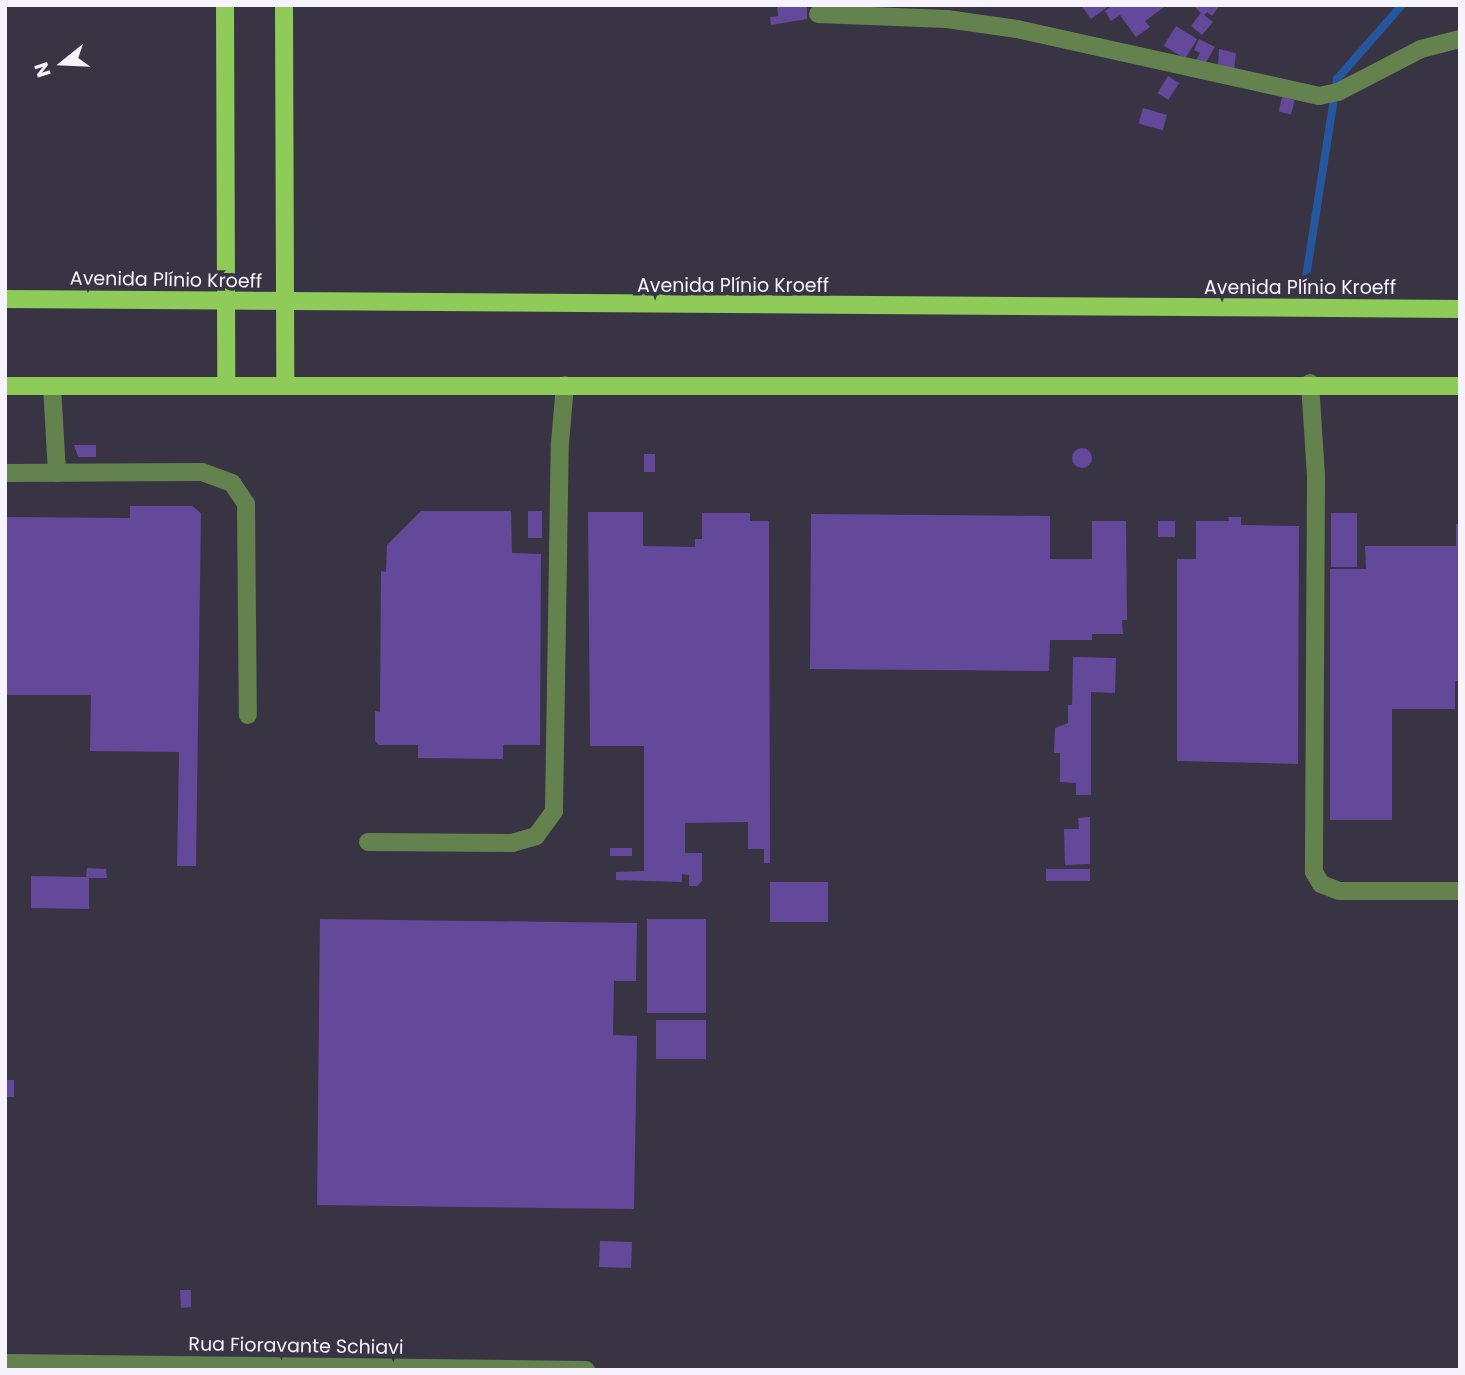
<!DOCTYPE html>
<html>
<head>
<meta charset="utf-8">
<style>
	body { margin:0 }
	#map { position:relative; width:1465px; height:1375px; overflow:hidden; background:#393444; font-family:Poppins,sans-serif }
	div>[style] { position:absolute }
	[style*='--x'] { left:calc(var(--x)*1px); top:calc(var(--y)*1px); width:calc(var(--w)*1px); rotate:calc(var(--a)*1deg) }
	.stream>* { height:8px; margin:-4px; padding:0 4px; transform-origin:4px; border-radius:4px; background:#24579e }
	.building>* { inset:0; background:#644899; transform-origin:0 0 }
	.round { border-radius:50% }
	.minor>* { height:18px; margin:-9px; padding:0 9px; transform-origin:9px; border-radius:9px; background:#64824d }
	.major>* { height:18px; margin:-9px; padding:0 9px; transform-origin:9px; border-radius:9px; background:#8ecb59 }
	span { translate:-50% -50%; white-space:nowrap; text-align:center; line-height:1.15; -webkit-text-stroke:7px #393444; paint-order:stroke }
	.street-label { font-size:19px; color:#f6f3fd }
	.frame { position:absolute; inset:0; border:7px solid #f6f3fd; pointer-events:none }
	.north { position:absolute; left:28px; top:28px; width:70px; height:70px; -webkit-text-stroke:5px #393444; paint-order:stroke; rotate:252deg; font-size:19px; font-weight:700; line-height:28px; text-align:center; color:#f6f3fd }
	.north::after { content:''; display:block; margin:auto; width:24px; height:32px; background:#f6f3fd; clip-path:polygon(50% 0,100% 100%,50% 72%,0 100%) }
</style>
</head>
<body>
<div id="map">
	<div class="stream">
		<div style="--x:1306;--y:277;--w:200;--a:-81.1"></div>
		<div style="--x:1337;--y:79;--w:98;--a:-48.7"></div>
	</div>
	<div class="building">
		<div style="clip-path:polygon(777px 5px,807px 5px,807px 19px,771px 25px,770px 17px,778px 16px)"></div>
		<div style="clip-path:polygon(1081px 5px,1110px 5px,1091px 19px)"></div>
		<div style="clip-path:polygon(1113px 5px,1134px 6px,1167px 5px,1145px 21px,1150px 27px,1136px 37px,1120px 15px,1111px 21px,1105px 11px)"></div>
		<div style="clip-path:polygon(1193px 5px,1220px 5px,1212px 16px,1207px 12px,1204px 15px,1213px 22px,1202px 35px,1191px 26px,1201px 13px)"></div>
		<div style="left:1176px;top:26px;width:25px;height:23px;rotate:32deg"></div>
		<div style="clip-path:polygon(1199px 39px,1215px 47px,1205px 64px,1196px 60px,1200px 53px,1194px 50px)"></div>
		<div style="clip-path:polygon(1219px 49px,1236px 53px,1234px 70px,1218px 66px)"></div>
		<div style="left:1168px;top:76px;width:13px;height:20px;rotate:32deg"></div>
		<div style="left:1282px;top:97px;width:13px;height:15px;rotate:13deg"></div>
		<div style="left:1143px;top:108px;width:25px;height:16px;rotate:16deg"></div>
		<div style="clip-path:polygon(74px 445px,96px 445px,96px 457px,78px 457px)"></div>
		<div class="round" style="left:1072px;top:448px;width:20px;height:20px"></div>
		<div style="left:644px;top:454px;width:11px;height:18px"></div>
		<div style="clip-path:polygon(130px 506px,192px 506px,201px 513px,196px 866px,177px 866px,179px 752px,90px 751px,91px 695px,5px 695px,5px 517px,130px 518px)"></div>
		<div style="clip-path:polygon(421px 511px,511px 511px,512px 553px,541px 554px,540px 745px,503px 745px,503px 759px,418px 758px,418px 745px,379px 745px,375px 741px,375px 711px,380px 712px,381px 571px,386px 572px,387px 545px)"></div>
		<div style="left:528px;top:511px;width:14px;height:27px"></div>
		<div style="clip-path:polygon(588px 512px,643px 512px,643px 546px,695px 547px,695px 539px,702px 539px,702px 513px,750px 513px,750px 521px,769px 521px,770px 863px,764px 863px,764px 849px,748px 849px,748px 822px,685px 823px,685px 853px,702px 853px,702px 881px,697px 886px,689px 886px,689px 875px,682px 874px,682px 882px,616px 880px,616px 872px,644px 871px,644px 746px,590px 746px)"></div>
		<div style="left:1331px;top:513px;width:26px;height:54px"></div>
		<div style="clip-path:polygon(811px 514px,1050px 516px,1050px 559px,1092px 559px,1092px 521px,1126px 521px,1127px 620px,1122px 620px,1123px 634px,1092px 634px,1092px 640px,1050px 640px,1049px 671px,810px 669px)"></div>
		<div style="clip-path:polygon(1228px 517px,1241px 517px,1241px 525px,1299px 526px,1298px 764px,1177px 761px,1177px 559px,1196px 559px,1196px 521px,1229px 521px)"></div>
		<div style="left:1158px;top:521px;width:17px;height:16px"></div>
		<div style="clip-path:polygon(1456px 524px,1460px 524px,1460px 681px,1455px 681px,1455px 709px,1392px 709px,1392px 820px,1330px 820px,1330px 569px,1366px 569px,1365px 546px,1456px 546px)"></div>
		<div style="clip-path:polygon(1073px 657px,1116px 658px,1115px 693px,1091px 692px,1091px 795px,1076px 795px,1076px 783px,1060px 782px,1060px 753px,1054px 753px,1055px 728px,1068px 723px,1068px 705px,1072px 705px)"></div>
		<div style="clip-path:polygon(1090px 817px,1090px 864px,1065px 865px,1064px 829px,1079px 829px,1078px 818px)"></div>
		<div style="left:610px;top:848px;width:22px;height:8px"></div>
		<div style="clip-path:polygon(87px 868px,106px 869px,107px 878px,89px 878px,89px 909px,31px 908px,31px 876px,86px 877px)"></div>
		<div style="left:1046px;top:869px;width:44px;height:12px"></div>
		<div style="left:770px;top:882px;width:58px;height:40px"></div>
		<div style="clip-path:polygon(320px 919px,637px 923px,636px 981px,614px 981px,613px 1035px,637px 1036px,634px 1209px,317px 1205px)"></div>
		<div style="left:647px;top:919px;width:59px;height:94px"></div>
		<div style="left:706px;top:1020px;width:39px;height:50px;rotate:90deg"></div>
		<div style="left:5px;top:1080px;width:9px;height:17px"></div>
		<div style="left:600px;top:1241px;width:32px;height:26px;rotate:2deg"></div>
		<div style="clip-path:polygon(180px 1290px,191px 1290px,191px 1307px,181px 1308px)"></div>
	</div>
	<div class="minor">
		<div style="--x:818;--y:14;--w:129;--a:2.2"></div>
		<div style="--x:947;--y:19;--w:71;--a:8.1"></div>
		<div style="--x:1017;--y:29;--w:309;--a:12.5"></div>
		<div style="--x:1319;--y:96;--w:19;--a:-12"></div>
		<div style="--x:1338;--y:92;--w:93;--a:-27.4"></div>
		<div style="--x:1421;--y:49;--w:40;--a:-14.4"></div>
		<div style="--x:1310;--y:383;--w:93;--a:86.3"></div>
		<div style="--x:1316;--y:476;--w:396;--a:90.3"></div>
		<div style="--x:1314;--y:872;--w:14;--a:60"></div>
		<div style="--x:1321;--y:884;--w:19;--a:21"></div>
		<div style="--x:1339;--y:891;--w:121;--a:0"></div>
		<div style="--x:52;--y:386;--w:87;--a:86.7"></div>
		<div style="--x:5;--y:473;--w:197;--a:-0.3"></div>
		<div style="--x:202;--y:472;--w:32;--a:20"></div>
		<div style="--x:232;--y:483;--w:25;--a:56"></div>
		<div style="--x:246;--y:504;--w:211;--a:89.5"></div>
		<div style="--x:368;--y:842;--w:144;--a:0.4"></div>
		<div style="--x:512;--y:843;--w:25;--a:-16"></div>
		<div style="--x:536;--y:836;--w:31;--a:-54"></div>
		<div style="--x:554;--y:811;--w:368;--a:-89.1"></div>
		<div style="--x:560;--y:443;--w:58;--a:-85.1"></div>
		<div style="--x:5;--y:1363;--w:581;--a:0.69"></div>
	</div>
	<div class="major">
		<div style="--x:225;--y:5;--w:378;--a:89.8"></div>
		<div style="--x:284;--y:5;--w:378;--a:89.8"></div>
		<div style="--x:5;--y:299;--w:1455;--a:0.39"></div>
		<div style="--x:5;--y:386;--w:1455;--a:0"></div>
	</div>
	<div class="street-label">
		<span style="left:166px;top:280px;rotate:1deg">Avenida Plínio Kroeff</span>
		<span style="left:733px;top:286px">Avenida Plínio Kroeff</span>
		<span style="left:1300px;top:288px">Avenida Plínio Kroeff</span>
		<span style="left:296px;top:1346px;rotate:1deg">Rua Fioravante Schiavi</span>
	</div>
	<div class="frame"></div>
	<div class="north">N</div>
</div>
</body>
</html>
